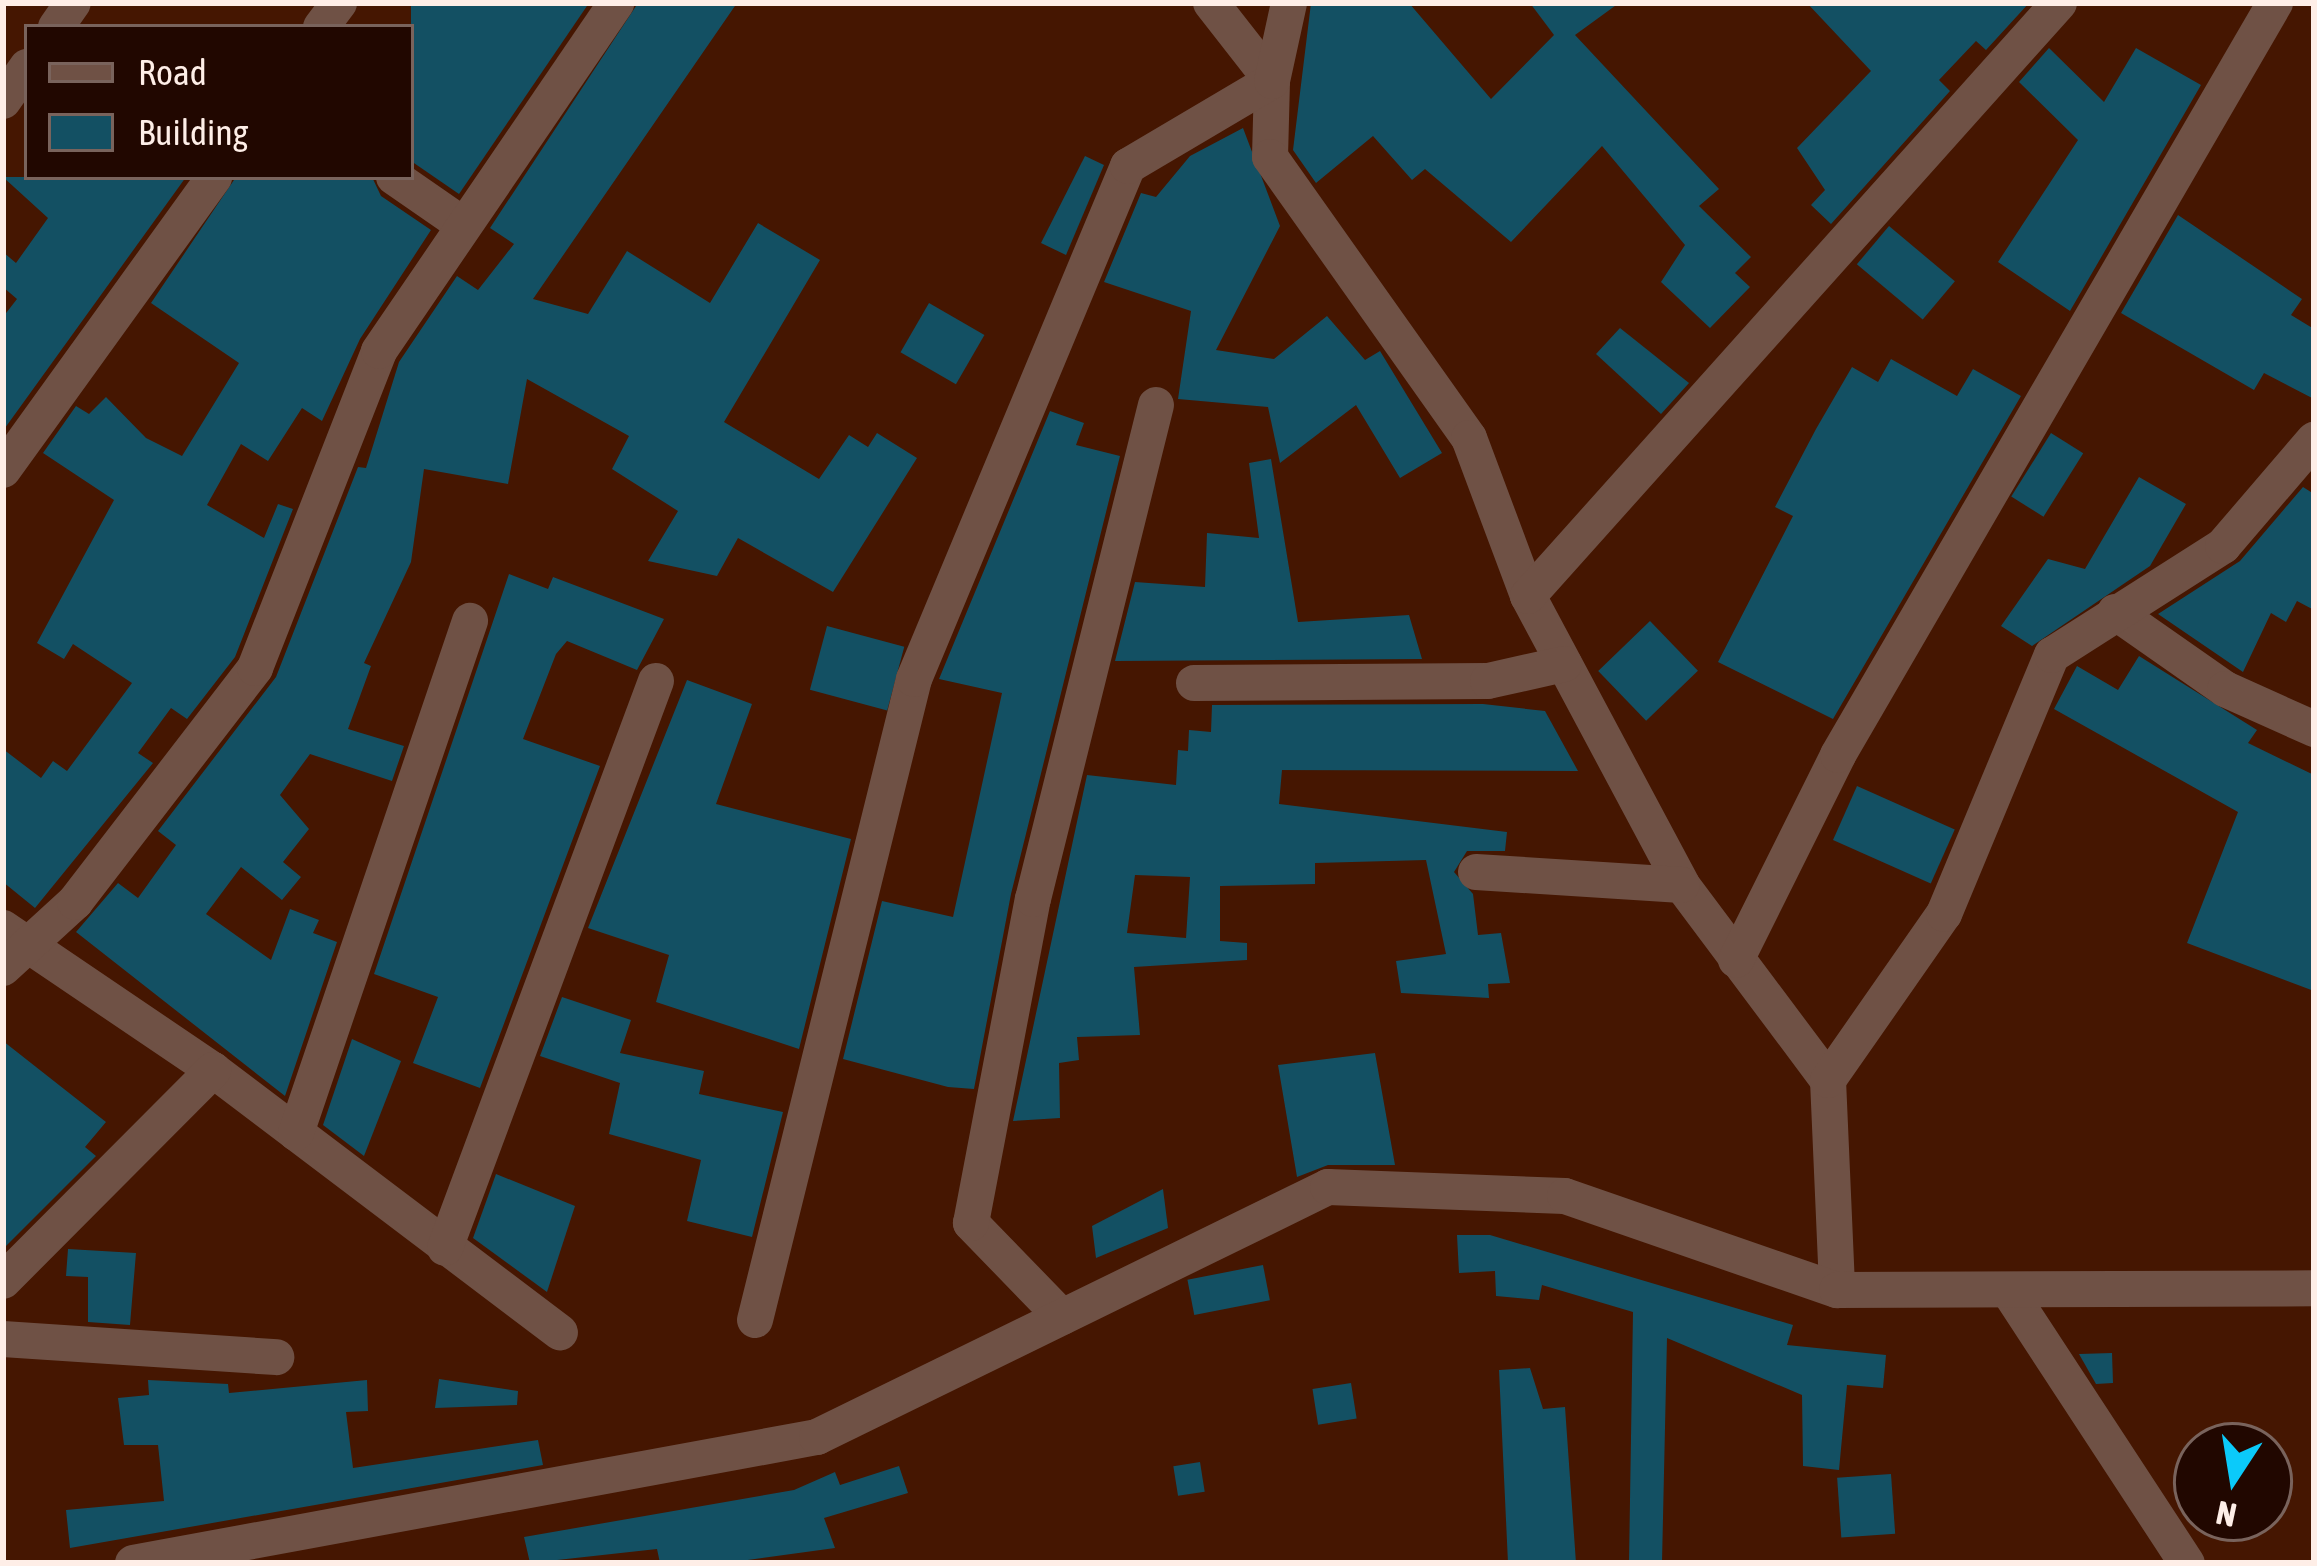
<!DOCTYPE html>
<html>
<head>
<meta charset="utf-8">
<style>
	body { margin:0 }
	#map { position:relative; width:2317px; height:1566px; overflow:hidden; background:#451601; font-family:"Asap Condensed",sans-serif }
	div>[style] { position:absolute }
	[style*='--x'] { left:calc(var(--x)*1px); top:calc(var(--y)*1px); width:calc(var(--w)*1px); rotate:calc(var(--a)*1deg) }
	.building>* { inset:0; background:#135063; transform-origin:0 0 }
	.minor>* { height:36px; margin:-18px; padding:0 18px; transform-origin:18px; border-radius:18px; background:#6f5145 }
	.tertiary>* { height:36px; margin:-18px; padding:0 18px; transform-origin:18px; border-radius:18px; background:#6f5145 }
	span { translate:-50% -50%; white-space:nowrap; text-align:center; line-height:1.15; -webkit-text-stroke:10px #210700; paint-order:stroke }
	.frame { position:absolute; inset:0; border:6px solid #feeee7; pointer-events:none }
	.legend { position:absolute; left:24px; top:24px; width:390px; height:156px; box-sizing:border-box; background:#210700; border:3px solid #79635c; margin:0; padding:15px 21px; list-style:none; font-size:36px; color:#feeee7 }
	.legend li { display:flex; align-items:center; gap:24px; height:60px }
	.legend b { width:60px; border:3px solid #79635c }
	.north { position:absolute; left:2173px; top:1422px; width:120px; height:120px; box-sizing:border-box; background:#210700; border:3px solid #79635c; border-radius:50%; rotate:192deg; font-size:33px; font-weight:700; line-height:48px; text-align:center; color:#feeee7 }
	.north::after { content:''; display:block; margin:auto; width:42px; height:54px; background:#0bcafa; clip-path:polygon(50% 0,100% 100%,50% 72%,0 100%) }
</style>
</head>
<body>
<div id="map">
	<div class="building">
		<div style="clip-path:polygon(411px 3px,589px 3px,459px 194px,411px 161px)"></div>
		<div style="clip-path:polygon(638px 3px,737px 3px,533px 299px,588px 314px,627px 251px,710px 303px,758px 223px,820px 260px,724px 422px,819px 479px,849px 435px,868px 447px,877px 433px,917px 458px,833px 592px,738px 538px,717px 576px,648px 561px,678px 511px,612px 469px,629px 436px,527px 379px,508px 484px,424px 469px,411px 562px,364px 663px,371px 666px,348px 729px,404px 746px,392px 781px,310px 754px,280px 795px,309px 829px,283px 862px,301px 877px,282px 900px,241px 867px,206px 914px,271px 960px,290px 909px,319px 920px,313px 933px,337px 942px,285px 1096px,76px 932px,118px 883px,138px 898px,176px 845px,158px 831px,276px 677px,358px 467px,366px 468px,399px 362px,457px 276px,478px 290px,514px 244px,490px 228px)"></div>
		<div style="clip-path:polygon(1311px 3px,1409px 3px,1491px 99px,1554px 35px,1530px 3px,1619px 3px,1575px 35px,1719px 189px,1699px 206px,1751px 257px,1735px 273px,1750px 287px,1710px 328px,1661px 282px,1685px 245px,1602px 146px,1511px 242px,1425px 169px,1412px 180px,1373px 136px,1316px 183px,1293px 150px)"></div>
		<div style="clip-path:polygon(1807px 3px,2029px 3px,1986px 50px,1976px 41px,1939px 80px,1950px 91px,1831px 224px,1811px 205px,1825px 190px,1797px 148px,1871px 71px)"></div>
		<div style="clip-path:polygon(2049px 48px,2104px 102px,2136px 48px,2201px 85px,2070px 311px,1998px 262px,2078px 140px,2019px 82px)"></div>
		<div style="clip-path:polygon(1243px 128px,1280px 226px,1216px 350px,1274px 359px,1327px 316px,1365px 360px,1380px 351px,1442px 453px,1400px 478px,1356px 405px,1280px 463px,1268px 407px,1178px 399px,1191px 311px,1104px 282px,1141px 193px,1156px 197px,1190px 156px)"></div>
		<div style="clip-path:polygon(1085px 156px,1104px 165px,1066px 255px,1041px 243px)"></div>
		<div style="clip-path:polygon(3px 177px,186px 177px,5px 428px,3px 317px,17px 299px,3px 287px,3px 252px,16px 263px,48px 218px)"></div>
		<div style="clip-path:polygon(236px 177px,372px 177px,381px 196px,431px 230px,360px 339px,322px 421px,302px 408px,268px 461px,241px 444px,207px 505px,264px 538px,278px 504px,293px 509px,235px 657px,187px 719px,171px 708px,138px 753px,153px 763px,35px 908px,3px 882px,3px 749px,41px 778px,53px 761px,67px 771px,132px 683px,73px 644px,64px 659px,37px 643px,114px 500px,43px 453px,76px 406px,89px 414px,106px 397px,146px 438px,182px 456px,239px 363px,151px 303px)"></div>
		<div style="clip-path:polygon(2178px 215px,2302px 299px,2291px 315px,2314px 329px,2314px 399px,2264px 373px,2254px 390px,2121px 313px)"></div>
		<div style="left:1889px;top:226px;width:86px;height:50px;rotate:40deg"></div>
		<div style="left:929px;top:303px;width:64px;height:57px;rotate:30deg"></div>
		<div style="clip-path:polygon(1620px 328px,1689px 383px,1661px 414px,1596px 354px)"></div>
		<div style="clip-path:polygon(1891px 359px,1957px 396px,1973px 369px,2021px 396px,1833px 719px,1718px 662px,1793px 516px,1775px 507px,1816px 429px,1852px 367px,1878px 382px)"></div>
		<div style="clip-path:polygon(1050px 411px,1084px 423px,1076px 445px,1120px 456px,1011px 894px,974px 1089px,948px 1087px,843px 1059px,882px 901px,953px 917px,1002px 693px,939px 679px)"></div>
		<div style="left:2051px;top:433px;width:38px;height:75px;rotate:32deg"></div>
		<div style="clip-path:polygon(1271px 459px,1298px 622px,1409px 615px,1422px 659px,1115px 661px,1135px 582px,1205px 587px,1207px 533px,1259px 538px,1249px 463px)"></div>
		<div style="clip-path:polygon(2139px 477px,2186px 504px,2150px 566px,2032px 646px,2001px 626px,2048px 559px,2085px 569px)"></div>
		<div style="clip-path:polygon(2303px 487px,2314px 494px,2314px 610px,2297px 601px,2286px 622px,2271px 613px,2243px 672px,2158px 614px,2240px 561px)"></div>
		<div style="clip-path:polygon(509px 574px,548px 589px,553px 577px,664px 619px,637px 670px,567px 641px,556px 654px,523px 739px,600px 766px,480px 1088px,413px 1063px,438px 997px,374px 974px)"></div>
		<div style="left:1650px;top:621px;width:69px;height:72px;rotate:46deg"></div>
		<div style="left:827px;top:626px;width:80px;height:66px;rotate:15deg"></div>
		<div style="clip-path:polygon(2139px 656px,2257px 730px,2248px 743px,2314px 775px,2314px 991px,2187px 943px,2238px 812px,2054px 709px,2077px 666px,2118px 690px)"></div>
		<div style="clip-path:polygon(687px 680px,752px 704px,716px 804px,851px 839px,799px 1049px,656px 1002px,669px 955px,588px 928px)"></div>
		<div style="clip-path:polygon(evenodd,1483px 704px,1545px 711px,1578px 771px,1282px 770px,1279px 804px,1507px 832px,1505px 851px,1467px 851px,1454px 872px,1473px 894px,1478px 935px,1501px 933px,1510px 983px,1488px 984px,1489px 998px,1401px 993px,1396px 961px,1446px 954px,1426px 860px,1315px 863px,1315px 884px,1220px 886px,1220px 941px,1247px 943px,1247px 960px,1134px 967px,1140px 1035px,1077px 1037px,1079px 1060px,1059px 1063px,1060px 1118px,1013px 1121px,1087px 775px,1176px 785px,1178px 750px,1188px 751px,1189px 730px,1211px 732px,1212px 705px,1483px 704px,1135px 875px,1190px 877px,1186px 938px,1127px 933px,1135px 875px)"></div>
		<div style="left:1857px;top:786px;width:107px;height:59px;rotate:24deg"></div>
		<div style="clip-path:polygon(562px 997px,631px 1020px,620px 1053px,704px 1071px,699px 1094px,783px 1112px,752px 1237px,687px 1221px,701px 1160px,609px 1134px,620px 1083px,540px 1056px)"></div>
		<div style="clip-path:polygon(352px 1039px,401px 1061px,364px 1156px,323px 1125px)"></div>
		<div style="clip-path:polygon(3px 1041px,106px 1122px,85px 1147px,96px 1156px,3px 1249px)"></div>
		<div style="clip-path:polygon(1375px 1053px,1395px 1165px,1328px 1165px,1297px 1177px,1278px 1065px)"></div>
		<div style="clip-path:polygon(496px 1174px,575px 1206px,547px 1292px,473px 1238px)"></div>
		<div style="clip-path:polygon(1163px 1189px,1168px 1228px,1096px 1258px,1092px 1226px)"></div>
		<div style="clip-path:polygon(1457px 1235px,1490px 1235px,1793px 1325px,1787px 1345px,1886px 1355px,1883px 1388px,1847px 1385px,1839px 1470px,1803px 1466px,1802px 1395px,1667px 1338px,1662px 1563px,1629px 1563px,1633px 1312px,1542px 1285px,1539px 1300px,1496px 1296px,1495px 1271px,1459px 1273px)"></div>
		<div style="clip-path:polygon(68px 1249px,136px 1253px,130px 1325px,88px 1322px,88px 1277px,66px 1276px)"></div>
		<div style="left:1263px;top:1265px;width:36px;height:77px;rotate:79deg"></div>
		<div style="clip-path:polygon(2112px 1353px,2113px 1383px,2096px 1384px,2079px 1354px)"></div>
		<div style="clip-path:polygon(1530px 1368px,1543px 1409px,1565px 1407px,1576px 1563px,1508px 1563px,1499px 1370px)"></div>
		<div style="clip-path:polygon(439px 1379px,518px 1391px,517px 1405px,435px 1408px)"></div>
		<div style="clip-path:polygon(148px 1380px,228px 1384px,229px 1393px,367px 1380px,368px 1411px,346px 1412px,353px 1468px,538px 1440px,543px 1465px,70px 1548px,66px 1510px,164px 1501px,158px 1445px,124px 1445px,118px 1398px,149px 1395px)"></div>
		<div style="left:1351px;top:1383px;width:36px;height:39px;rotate:81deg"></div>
		<div style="left:1200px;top:1462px;width:30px;height:27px;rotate:81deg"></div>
		<div style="clip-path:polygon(899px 1466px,908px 1493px,824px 1518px,835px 1548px,726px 1563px,660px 1563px,657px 1549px,530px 1563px,524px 1537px,794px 1490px,835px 1472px,840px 1485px)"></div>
		<div style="left:1891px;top:1474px;width:60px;height:54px;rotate:86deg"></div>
	</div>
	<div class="minor">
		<div style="--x:1211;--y:3;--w:99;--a:52"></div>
		<div style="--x:1272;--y:81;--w:76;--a:91.5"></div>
		<div style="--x:1270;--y:157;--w:344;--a:54.7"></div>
		<div style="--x:1469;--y:438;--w:169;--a:69.5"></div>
		<div style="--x:1528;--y:596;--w:327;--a:61.9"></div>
		<div style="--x:1682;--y:885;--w:244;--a:53.2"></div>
		<div style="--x:1828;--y:1080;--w:210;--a:87.5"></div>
		<div style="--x:56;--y:27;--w:29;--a:-55"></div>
		<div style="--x:321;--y:27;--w:30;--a:-53"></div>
		<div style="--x:3;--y:101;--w:42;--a:-54.8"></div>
		<div style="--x:394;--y:177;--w:83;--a:34.7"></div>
		<div style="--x:3;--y:470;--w:361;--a:-54.2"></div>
		<div style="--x:1528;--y:596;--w:796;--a:-48.16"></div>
		<div style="--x:2115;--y:612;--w:134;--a:35"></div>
		<div style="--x:2225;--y:689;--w:98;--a:24.2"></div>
		<div style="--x:1194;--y:683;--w:294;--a:-0.4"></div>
		<div style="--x:1488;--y:681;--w:78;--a:-12.6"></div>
		<div style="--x:1476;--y:872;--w:206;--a:3.6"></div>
		<div style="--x:3;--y:928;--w:254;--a:34.1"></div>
		<div style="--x:213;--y:1070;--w:435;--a:37.1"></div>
		<div style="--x:1736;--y:960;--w:229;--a:-63.5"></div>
		<div style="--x:1838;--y:755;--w:870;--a:-59.84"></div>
		<div style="--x:3;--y:968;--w:98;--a:-42.5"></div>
		<div style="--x:75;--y:902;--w:295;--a:-52.4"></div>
		<div style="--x:255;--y:668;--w:340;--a:-68.6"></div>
		<div style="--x:379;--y:351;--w:421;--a:-55.7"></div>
		<div style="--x:1828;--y:1080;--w:203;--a:-55.1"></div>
		<div style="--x:1944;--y:914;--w:281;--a:-67.4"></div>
		<div style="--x:2052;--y:655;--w:203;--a:-32.5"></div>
		<div style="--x:2223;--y:546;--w:140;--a:-49.4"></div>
		<div style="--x:296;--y:1133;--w:541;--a:-71.23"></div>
		<div style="--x:445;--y:1248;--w:605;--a:-69.59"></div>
		<div style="--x:3;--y:1281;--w:298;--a:-45.1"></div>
		<div style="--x:2010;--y:1293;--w:323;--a:56.8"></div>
		<div style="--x:1062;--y:1317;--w:131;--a:-134.1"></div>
		<div style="--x:971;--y:1223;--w:330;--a:-79.2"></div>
		<div style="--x:1033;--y:899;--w:509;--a:-76.02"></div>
		<div style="--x:755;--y:1320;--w:660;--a:-76.07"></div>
		<div style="--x:914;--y:679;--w:556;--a:-67.36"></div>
		<div style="--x:1128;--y:166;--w:167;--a:-30.6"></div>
		<div style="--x:1272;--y:81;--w:80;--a:-77.7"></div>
		<div style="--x:3;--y:1339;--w:274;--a:3.8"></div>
	</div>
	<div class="tertiary">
		<div style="--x:133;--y:1563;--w:696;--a:-10.44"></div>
		<div style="--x:817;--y:1437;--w:569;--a:-26.07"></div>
		<div style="--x:1328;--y:1187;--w:237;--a:2.2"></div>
		<div style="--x:1565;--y:1196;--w:288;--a:19.1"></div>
		<div style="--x:1837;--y:1290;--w:477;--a:-0.2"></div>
	</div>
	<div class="frame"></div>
	<ul class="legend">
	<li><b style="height:15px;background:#6f5145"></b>Road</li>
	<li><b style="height:33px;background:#135063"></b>Building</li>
	</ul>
	<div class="north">N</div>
</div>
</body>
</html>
